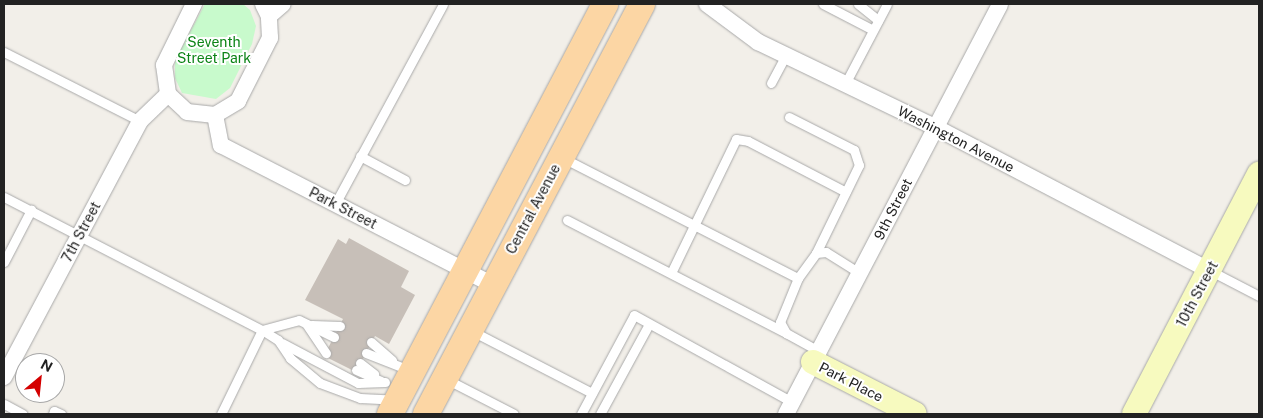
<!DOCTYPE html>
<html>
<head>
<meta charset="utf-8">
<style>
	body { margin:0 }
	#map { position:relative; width:1263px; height:418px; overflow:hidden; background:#f2efe9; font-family:"Public Sans",sans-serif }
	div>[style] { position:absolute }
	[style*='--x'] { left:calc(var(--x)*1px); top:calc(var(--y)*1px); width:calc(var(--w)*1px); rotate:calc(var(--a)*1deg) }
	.park>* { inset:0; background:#c8facc }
	.building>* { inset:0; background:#c7bfb8 }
	.roads { filter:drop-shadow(0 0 1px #a9a9a9) drop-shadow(0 0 1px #a9a9a9) }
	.lane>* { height:9px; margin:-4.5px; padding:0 4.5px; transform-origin:4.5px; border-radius:4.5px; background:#fff }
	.street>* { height:16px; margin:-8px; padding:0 8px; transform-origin:8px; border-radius:8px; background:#fff }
	.secondary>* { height:24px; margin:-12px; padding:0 12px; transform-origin:12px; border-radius:12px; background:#f7fabf }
	.primary>* { height:26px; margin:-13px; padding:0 13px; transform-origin:13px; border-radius:13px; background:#fcd6a4 }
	span { translate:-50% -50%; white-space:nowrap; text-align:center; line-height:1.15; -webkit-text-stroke:4px #fff; paint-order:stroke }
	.park-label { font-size:14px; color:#0c8416 }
	.street-label { font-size:14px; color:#222 }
	.frame { position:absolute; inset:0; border:5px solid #222; pointer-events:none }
	.north { position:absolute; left:15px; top:353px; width:50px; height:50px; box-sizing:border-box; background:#fff; border:1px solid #a7a7a7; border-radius:50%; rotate:28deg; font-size:14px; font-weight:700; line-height:20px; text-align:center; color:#222 }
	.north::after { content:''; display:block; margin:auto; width:18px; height:22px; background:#d40000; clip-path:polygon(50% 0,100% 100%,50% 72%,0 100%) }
</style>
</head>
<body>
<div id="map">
	<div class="park">
		<div style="clip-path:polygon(205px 4px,243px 4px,250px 10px,256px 26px,252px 44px,230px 88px,216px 99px,182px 93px,175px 78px,175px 60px)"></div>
	</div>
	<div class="building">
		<div style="clip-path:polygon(349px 238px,409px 271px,401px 287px,415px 295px,389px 344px,375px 336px,356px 372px,324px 356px,343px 319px,305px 300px,338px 239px,346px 244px)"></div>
	</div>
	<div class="roads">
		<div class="lane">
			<div style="--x:823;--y:4;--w:56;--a:27.5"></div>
			<div style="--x:858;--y:4;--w:26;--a:39"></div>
			<div style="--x:4;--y:52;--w:153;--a:26.9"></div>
			<div style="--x:771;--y:83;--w:32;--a:-62"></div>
			<div style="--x:845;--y:84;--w:90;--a:-62.3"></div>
			<div style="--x:789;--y:117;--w:73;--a:26.9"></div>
			<div style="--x:854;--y:150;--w:16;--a:72"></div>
			<div style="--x:859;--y:165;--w:98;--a:116"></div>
			<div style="--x:360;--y:156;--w:51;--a:28.1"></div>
			<div style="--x:563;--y:158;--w:264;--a:27.1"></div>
			<div style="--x:798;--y:278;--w:31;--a:-54"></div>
			<div style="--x:816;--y:253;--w:10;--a:-6"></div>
			<div style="--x:826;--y:252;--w:40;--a:32"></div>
			<div style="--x:4;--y:197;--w:290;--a:27.3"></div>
			<div style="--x:262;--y:330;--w:19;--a:32"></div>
			<div style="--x:278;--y:340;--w:22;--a:56"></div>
			<div style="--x:290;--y:358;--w:39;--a:40"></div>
			<div style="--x:320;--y:383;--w:43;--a:20.6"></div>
			<div style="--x:360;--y:398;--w:35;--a:3"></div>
			<div style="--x:335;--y:204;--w:227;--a:-61.6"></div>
			<div style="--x:567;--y:220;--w:246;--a:27.3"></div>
			<div style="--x:4;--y:262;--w:59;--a:-62.6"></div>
			<div style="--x:1211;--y:271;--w:54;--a:27.5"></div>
			<div style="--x:671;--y:273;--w:149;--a:-64.1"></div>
			<div style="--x:736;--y:139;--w:12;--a:9"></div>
			<div style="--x:748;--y:141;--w:110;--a:27.5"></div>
			<div style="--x:798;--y:278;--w:48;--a:112.2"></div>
			<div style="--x:780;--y:322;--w:13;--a:61"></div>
			<div style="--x:786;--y:333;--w:38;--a:29"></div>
			<div style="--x:307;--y:325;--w:34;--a:56"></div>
			<div style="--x:312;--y:325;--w:28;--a:2"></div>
			<div style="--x:472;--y:331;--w:135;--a:27.3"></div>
			<div style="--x:371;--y:342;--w:28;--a:41"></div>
			<div style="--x:282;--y:343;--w:86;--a:27.8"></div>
			<div style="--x:358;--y:383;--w:27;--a:-2"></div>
			<div style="--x:366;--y:353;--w:46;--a:21.6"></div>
			<div style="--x:360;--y:363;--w:18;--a:38"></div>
			<div style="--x:356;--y:370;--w:27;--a:24"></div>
			<div style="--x:446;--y:379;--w:76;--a:27.2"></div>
			<div style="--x:4;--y:404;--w:21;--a:28"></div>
			<div style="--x:53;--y:414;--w:3;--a:-72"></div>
			<div style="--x:54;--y:411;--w:8;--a:23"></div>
			<div style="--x:221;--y:414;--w:93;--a:-64"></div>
			<div style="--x:262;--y:330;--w:38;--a:-15"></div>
			<div style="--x:299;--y:320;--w:39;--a:26"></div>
			<div style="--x:581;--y:414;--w:112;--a:-61.8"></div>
			<div style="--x:634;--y:315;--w:180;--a:28.8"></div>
			<div style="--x:600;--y:414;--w:102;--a:-61.4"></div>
		</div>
		<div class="street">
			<div style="--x:194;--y:4;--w:68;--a:116.2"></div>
			<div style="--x:164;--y:65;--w:29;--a:82"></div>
			<div style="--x:168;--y:94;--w:26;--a:43"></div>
			<div style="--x:187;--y:112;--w:28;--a:6"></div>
			<div style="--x:215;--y:115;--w:27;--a:-31"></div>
			<div style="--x:238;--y:101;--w:71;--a:-63.1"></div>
			<div style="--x:270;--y:38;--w:22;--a:-93"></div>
			<div style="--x:269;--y:16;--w:13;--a:-117"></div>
			<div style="--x:707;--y:4;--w:64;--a:36.7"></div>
			<div style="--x:758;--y:42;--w:196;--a:25.7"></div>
			<div style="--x:935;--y:127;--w:309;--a:27.6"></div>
			<div style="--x:269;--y:16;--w:18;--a:-41"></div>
			<div style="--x:215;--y:115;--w:31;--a:79"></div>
			<div style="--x:221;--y:145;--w:306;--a:27.2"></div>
			<div style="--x:4;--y:377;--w:290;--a:-62"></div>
			<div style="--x:140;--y:121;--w:39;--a:-44"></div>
			<div style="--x:786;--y:414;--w:462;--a:-62.4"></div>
		</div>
		<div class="secondary">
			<div style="--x:813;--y:362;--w:114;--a:27"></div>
			<div style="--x:1134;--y:414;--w:271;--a:-62.5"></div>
		</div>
		<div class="primary">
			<div style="--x:390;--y:414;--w:463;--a:-62.3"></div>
			<div style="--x:426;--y:414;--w:463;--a:-62.2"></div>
		</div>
	</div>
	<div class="park-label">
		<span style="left:214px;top:50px">Seventh<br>Street Park</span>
	</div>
	<div class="street-label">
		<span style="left:956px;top:139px;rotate:27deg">Washington Avenue</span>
		<span style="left:343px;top:208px;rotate:27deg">Park Street</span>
		<span style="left:533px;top:209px;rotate:-62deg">Central Avenue</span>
		<span style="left:893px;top:209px;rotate:-63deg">9th Street</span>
		<span style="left:81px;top:232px;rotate:-62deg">7th Street</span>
		<span style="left:1197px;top:294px;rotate:-62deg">10th Street</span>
		<span style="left:851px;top:382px;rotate:27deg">Park Place</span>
	</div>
	<div class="frame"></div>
	<div class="north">N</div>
</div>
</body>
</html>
